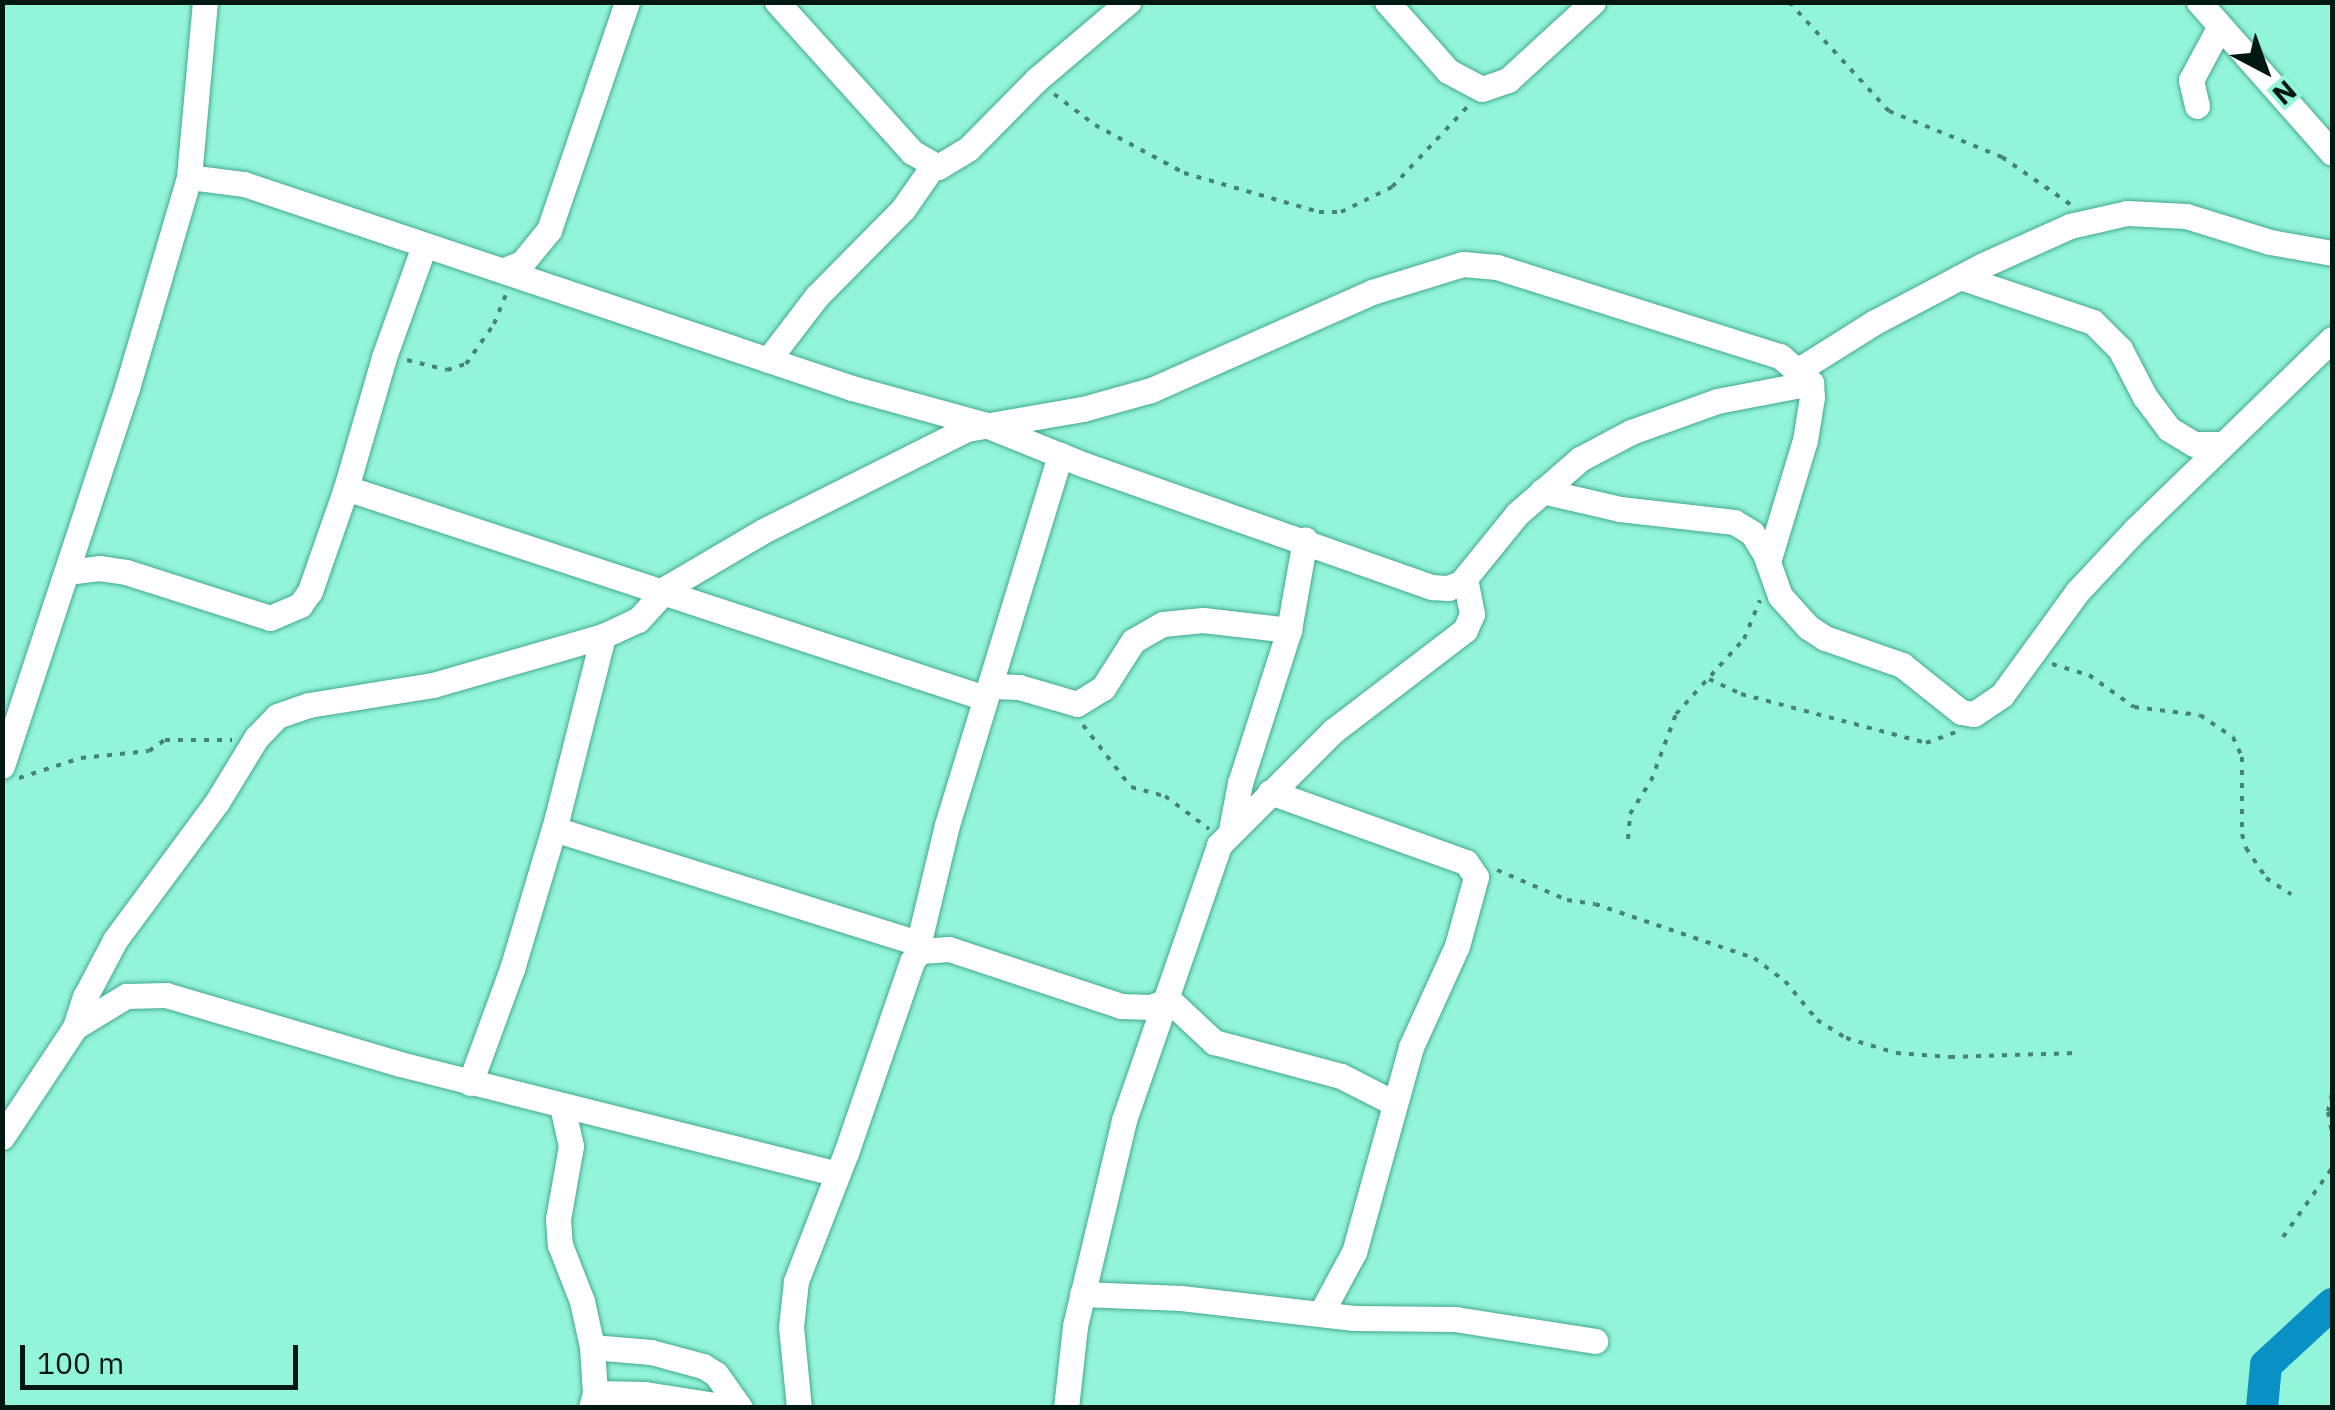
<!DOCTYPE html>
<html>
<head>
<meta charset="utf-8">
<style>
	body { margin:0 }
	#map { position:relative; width:2335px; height:1410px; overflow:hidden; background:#92f4d9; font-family:"IBM Plex Sans",sans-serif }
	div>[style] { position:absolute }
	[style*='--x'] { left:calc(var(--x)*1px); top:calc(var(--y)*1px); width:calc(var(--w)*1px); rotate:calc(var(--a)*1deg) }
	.river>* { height:32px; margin:-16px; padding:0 16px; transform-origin:16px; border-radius:16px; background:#0991c6 }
	.path>* { height:4px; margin-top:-2px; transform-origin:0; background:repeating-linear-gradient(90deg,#478372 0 5px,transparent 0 13px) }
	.roads { filter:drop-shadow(0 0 2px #43a88f) drop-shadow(0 0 2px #43a88f) }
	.minor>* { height:25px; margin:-12.5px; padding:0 12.5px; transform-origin:12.5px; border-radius:12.5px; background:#fff }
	span { translate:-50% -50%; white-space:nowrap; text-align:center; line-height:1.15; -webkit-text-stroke:8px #92f4d9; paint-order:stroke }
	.frame { position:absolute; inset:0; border:5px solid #001811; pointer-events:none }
	.north { position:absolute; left:2215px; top:20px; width:100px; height:100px; -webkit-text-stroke:8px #92f4d9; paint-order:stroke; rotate:139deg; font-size:28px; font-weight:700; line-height:40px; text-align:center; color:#001811 }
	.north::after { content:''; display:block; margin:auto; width:35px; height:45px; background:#001811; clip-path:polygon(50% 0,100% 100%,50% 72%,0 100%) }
	.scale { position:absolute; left:20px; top:1345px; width:278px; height:45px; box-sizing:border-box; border:5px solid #001811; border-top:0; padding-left:12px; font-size:30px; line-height:35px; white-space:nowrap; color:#001811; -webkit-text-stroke:8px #92f4d9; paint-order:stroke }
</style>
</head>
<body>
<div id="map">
	<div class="river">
		<div style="--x:2262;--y:1408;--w:43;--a:-84.7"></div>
		<div style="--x:2266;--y:1365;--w:90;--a:-42.7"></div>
	</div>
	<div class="path">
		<div style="--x:1789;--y:2;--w:148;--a:47.5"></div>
		<div style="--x:1889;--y:111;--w:122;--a:22.2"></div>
		<div style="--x:2002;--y:157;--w:83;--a:34.7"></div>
		<div style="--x:1054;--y:94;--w:51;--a:37.1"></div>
		<div style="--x:1095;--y:125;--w:101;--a:28.3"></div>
		<div style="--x:1184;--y:173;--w:141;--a:16.1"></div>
		<div style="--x:1319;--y:212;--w:22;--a:0"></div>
		<div style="--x:1341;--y:212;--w:57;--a:-26.1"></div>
		<div style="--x:1392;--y:187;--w:112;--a:-46.8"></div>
		<div style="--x:407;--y:360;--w:41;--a:14"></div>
		<div style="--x:447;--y:370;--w:20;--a:-18"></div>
		<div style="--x:466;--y:364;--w:49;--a:-55"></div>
		<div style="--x:494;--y:324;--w:35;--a:-68"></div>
		<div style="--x:2052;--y:664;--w:39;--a:17"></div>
		<div style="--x:2089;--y:675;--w:55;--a:35.4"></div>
		<div style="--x:2134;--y:707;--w:66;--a:6.9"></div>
		<div style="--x:2200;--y:715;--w:40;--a:34"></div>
		<div style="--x:2233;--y:737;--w:22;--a:66"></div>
		<div style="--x:2242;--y:757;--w:77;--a:90"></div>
		<div style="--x:2242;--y:834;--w:15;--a:74"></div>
		<div style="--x:2246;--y:848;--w:36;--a:56"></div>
		<div style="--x:2266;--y:878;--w:30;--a:33"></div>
		<div style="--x:1709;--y:679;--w:35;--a:25"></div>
		<div style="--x:1741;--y:694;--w:191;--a:14.8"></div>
		<div style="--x:1926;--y:743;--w:33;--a:-20"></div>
		<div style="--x:1083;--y:725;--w:78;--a:52.3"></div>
		<div style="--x:1131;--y:787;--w:35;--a:15"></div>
		<div style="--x:1165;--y:796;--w:55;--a:36.9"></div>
		<div style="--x:19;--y:778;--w:65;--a:-17.9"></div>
		<div style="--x:81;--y:758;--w:68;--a:-5.9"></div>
		<div style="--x:149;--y:751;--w:19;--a:-35"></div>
		<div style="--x:165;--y:740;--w:67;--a:0"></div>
		<div style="--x:1628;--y:839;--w:25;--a:-85"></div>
		<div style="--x:1630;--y:814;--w:39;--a:-58"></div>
		<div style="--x:1651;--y:781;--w:72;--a:-69.5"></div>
		<div style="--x:1676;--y:714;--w:101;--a:-47.8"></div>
		<div style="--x:1744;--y:639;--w:42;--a:-67.7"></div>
		<div style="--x:1497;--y:870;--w:76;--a:23.2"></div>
		<div style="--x:1567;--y:900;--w:28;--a:8"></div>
		<div style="--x:1595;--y:904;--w:168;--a:18.8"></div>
		<div style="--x:1754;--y:958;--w:39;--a:37"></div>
		<div style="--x:1785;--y:981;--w:50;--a:50.6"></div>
		<div style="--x:1817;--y:1020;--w:34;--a:32"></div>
		<div style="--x:1846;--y:1038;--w:52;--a:16.7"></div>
		<div style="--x:1896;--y:1053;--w:54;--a:4.2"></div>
		<div style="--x:1950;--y:1057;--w:127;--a:-1.8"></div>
		<div style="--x:2332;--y:1094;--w:18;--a:103"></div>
		<div style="--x:2328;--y:1112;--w:21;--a:79"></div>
		<div style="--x:2283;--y:1237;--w:85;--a:-54.6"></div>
	</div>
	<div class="roads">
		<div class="minor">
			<div style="--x:777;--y:2;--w:202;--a:48"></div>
			<div style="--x:912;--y:152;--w:30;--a:30"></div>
			<div style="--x:938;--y:167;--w:35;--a:-31"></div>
			<div style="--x:968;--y:149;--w:97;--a:-45.4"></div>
			<div style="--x:1036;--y:80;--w:121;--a:-40.3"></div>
			<div style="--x:1387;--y:2;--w:92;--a:48.5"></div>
			<div style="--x:1448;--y:71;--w:38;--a:28"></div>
			<div style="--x:1482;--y:89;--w:28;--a:-19"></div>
			<div style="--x:1508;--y:80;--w:115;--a:-42.5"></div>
			<div style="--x:2199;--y:2;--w:201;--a:48.6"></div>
			<div style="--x:2197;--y:106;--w:27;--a:-103"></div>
			<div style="--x:2191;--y:80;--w:61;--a:-61.8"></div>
			<div style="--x:189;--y:177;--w:55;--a:7.3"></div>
			<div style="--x:244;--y:184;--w:641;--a:18.55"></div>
			<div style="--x:852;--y:388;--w:136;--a:15.4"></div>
			<div style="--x:983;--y:424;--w:110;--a:21.9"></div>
			<div style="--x:1085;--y:465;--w:368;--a:19.4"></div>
			<div style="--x:1432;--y:587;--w:16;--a:4"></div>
			<div style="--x:1448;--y:588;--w:14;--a:-21"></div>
			<div style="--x:1461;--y:583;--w:89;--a:-50.9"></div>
			<div style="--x:1517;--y:514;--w:84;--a:-41.1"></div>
			<div style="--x:1580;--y:459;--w:58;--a:-27.9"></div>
			<div style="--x:1631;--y:432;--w:91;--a:-19.8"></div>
			<div style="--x:1717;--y:401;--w:96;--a:-10.8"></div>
			<div style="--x:504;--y:270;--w:19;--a:-21"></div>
			<div style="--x:522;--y:263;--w:43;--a:-50.7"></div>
			<div style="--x:549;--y:230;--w:241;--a:-71.1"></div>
			<div style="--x:1960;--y:277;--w:140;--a:18.7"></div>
			<div style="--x:2093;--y:322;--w:38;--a:45"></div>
			<div style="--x:2120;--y:349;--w:54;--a:62.5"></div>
			<div style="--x:2145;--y:397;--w:40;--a:53"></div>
			<div style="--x:2169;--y:429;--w:29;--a:31"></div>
			<div style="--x:2194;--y:444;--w:27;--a:0"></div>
			<div style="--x:768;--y:360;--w:81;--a:-52.6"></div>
			<div style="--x:817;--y:296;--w:122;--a:-45.3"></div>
			<div style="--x:903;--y:209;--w:52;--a:-55.1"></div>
			<div style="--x:1800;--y:369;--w:89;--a:-32.1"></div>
			<div style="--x:1875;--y:322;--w:120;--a:-27.8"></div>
			<div style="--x:1981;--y:266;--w:98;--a:-24.2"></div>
			<div style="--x:2070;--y:226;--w:58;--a:-12.8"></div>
			<div style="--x:2127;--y:213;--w:59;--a:2.9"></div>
			<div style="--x:2186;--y:216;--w:88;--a:17.2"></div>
			<div style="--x:2270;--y:242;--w:63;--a:10.1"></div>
			<div style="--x:346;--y:488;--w:673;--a:18.19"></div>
			<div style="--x:1542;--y:491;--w:80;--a:13"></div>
			<div style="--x:1620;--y:509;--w:115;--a:6.5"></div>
			<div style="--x:1734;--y:522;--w:21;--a:31"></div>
			<div style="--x:1752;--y:533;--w:25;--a:58"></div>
			<div style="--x:1765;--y:554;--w:45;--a:70.3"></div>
			<div style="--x:1780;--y:596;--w:42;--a:47.9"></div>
			<div style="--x:1808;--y:627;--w:20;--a:33"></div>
			<div style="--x:1825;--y:638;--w:82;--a:19.3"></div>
			<div style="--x:1902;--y:665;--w:75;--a:38.5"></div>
			<div style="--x:1961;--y:712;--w:13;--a:9"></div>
			<div style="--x:1974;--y:714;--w:34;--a:-34"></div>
			<div style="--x:2002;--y:695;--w:127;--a:-53.9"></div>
			<div style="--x:2077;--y:592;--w:86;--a:-46.9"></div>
			<div style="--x:2136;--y:529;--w:273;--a:-44.1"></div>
			<div style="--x:67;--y:572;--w:32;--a:-7"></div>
			<div style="--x:99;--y:568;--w:27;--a:8"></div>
			<div style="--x:126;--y:572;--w:151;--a:17.7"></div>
			<div style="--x:270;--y:618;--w:33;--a:-23"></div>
			<div style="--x:300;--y:605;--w:17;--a:-54"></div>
			<div style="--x:310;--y:591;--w:109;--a:-70.7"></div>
			<div style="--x:346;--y:488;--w:136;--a:-73.8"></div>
			<div style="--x:384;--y:357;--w:118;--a:-70.2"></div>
			<div style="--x:991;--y:686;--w:28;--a:2"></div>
			<div style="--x:1019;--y:687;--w:60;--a:16.3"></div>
			<div style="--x:1077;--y:704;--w:31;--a:-32"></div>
			<div style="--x:1103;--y:688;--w:56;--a:-57.4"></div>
			<div style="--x:1133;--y:641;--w:34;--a:-30"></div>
			<div style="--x:1163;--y:624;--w:40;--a:-5.7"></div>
			<div style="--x:1203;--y:620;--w:87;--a:6.6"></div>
			<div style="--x:2;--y:766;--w:398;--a:-71.7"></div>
			<div style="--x:127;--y:388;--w:220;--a:-73.6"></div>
			<div style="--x:189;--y:177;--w:176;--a:-84.8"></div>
			<div style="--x:1270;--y:792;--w:208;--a:19.7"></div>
			<div style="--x:1466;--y:862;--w:18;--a:56"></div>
			<div style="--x:1476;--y:877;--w:72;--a:105.4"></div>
			<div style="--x:1457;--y:946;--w:111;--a:114.5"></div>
			<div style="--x:1411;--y:1047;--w:213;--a:105.5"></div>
			<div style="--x:1354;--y:1252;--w:69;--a:118.4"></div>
			<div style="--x:554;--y:829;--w:380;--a:17.4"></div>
			<div style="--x:1231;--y:830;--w:48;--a:-79.2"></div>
			<div style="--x:1240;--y:783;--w:161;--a:-72.2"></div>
			<div style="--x:1289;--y:630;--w:92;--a:-80"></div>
			<div style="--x:916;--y:954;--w:133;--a:-76.5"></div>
			<div style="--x:947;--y:825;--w:387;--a:-73"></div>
			<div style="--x:75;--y:1027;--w:60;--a:-31.3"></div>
			<div style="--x:126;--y:996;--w:40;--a:-1.4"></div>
			<div style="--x:166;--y:995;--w:244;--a:16.4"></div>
			<div style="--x:400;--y:1064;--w:451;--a:14.1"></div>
			<div style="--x:470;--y:1083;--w:121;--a:-69.8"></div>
			<div style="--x:512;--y:969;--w:158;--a:-73.4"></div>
			<div style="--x:557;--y:818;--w:188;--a:-75.8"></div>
			<div style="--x:562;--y:1106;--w:41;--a:77.3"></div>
			<div style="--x:571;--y:1146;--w:74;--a:100.1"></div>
			<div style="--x:558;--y:1219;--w:26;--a:86"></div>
			<div style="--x:560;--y:1245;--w:60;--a:68.6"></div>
			<div style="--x:582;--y:1301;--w:47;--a:77.7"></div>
			<div style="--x:592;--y:1347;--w:46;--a:86.3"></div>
			<div style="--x:595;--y:1393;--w:16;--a:105"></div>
			<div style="--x:2;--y:1137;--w:132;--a:-56.4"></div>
			<div style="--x:75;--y:1027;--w:32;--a:-72"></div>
			<div style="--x:85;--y:997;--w:64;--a:-62.2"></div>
			<div style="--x:115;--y:940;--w:172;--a:-53.5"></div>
			<div style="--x:217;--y:802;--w:75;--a:-58.6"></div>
			<div style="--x:256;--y:738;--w:30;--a:-46"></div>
			<div style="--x:277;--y:716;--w:34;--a:-19"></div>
			<div style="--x:309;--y:705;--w:126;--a:-9.2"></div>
			<div style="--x:433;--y:685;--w:177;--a:-16.1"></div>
			<div style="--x:603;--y:636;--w:38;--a:-25"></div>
			<div style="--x:638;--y:620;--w:45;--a:-47.7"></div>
			<div style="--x:668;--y:587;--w:110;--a:-30.5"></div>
			<div style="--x:763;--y:531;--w:228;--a:-26.6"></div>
			<div style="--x:967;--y:429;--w:118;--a:-9.8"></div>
			<div style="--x:1083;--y:409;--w:71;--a:-15.6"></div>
			<div style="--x:1151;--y:390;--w:242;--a:-23.9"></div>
			<div style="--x:1372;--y:292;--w:95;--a:-17.1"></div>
			<div style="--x:1463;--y:264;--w:34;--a:5"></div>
			<div style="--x:1497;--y:267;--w:297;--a:17.5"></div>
			<div style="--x:1780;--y:356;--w:41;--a:41.1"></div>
			<div style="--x:1811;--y:383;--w:14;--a:86"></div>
			<div style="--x:1812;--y:397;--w:44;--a:99.2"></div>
			<div style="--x:1805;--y:440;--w:127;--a:106.9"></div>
			<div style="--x:1082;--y:1294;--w:99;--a:2.3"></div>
			<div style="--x:1181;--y:1298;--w:174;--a:6.6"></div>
			<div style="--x:1354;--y:1318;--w:101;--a:0.6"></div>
			<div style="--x:1455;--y:1319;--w:142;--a:8.9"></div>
			<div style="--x:592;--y:1347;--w:59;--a:4.8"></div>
			<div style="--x:651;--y:1352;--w:54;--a:15.1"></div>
			<div style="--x:703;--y:1366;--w:15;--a:32"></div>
			<div style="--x:716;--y:1374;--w:42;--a:54.8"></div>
			<div style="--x:595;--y:1393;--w:50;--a:1.1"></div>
			<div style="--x:645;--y:1394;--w:89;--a:9"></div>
			<div style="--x:799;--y:1408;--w:81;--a:-95.6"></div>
			<div style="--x:791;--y:1327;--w:46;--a:-83.8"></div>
			<div style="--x:796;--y:1281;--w:137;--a:-68.7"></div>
			<div style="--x:846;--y:1153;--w:203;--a:-71"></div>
			<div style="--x:912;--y:961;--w:13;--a:-51"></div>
			<div style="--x:920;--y:951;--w:29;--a:-4"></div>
			<div style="--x:949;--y:949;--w:181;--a:18.3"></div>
			<div style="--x:1121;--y:1006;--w:30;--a:2"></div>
			<div style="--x:1151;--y:1007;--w:19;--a:-21"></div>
			<div style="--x:1169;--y:1000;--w:62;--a:43"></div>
			<div style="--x:1214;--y:1042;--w:131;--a:15"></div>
			<div style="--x:1341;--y:1076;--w:59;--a:27"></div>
			<div style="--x:1066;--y:1408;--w:82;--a:-83.7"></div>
			<div style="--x:1075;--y:1326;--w:212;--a:-76.6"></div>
			<div style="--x:1124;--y:1120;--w:291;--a:-70.9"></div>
			<div style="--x:1219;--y:845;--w:161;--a:-45"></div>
			<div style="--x:1333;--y:731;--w:166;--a:-37.4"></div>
			<div style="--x:1465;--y:630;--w:17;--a:-66"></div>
			<div style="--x:1472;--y:614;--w:36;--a:-101"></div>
		</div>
	</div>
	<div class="frame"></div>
	<div class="north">N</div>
	<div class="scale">100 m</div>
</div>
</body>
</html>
